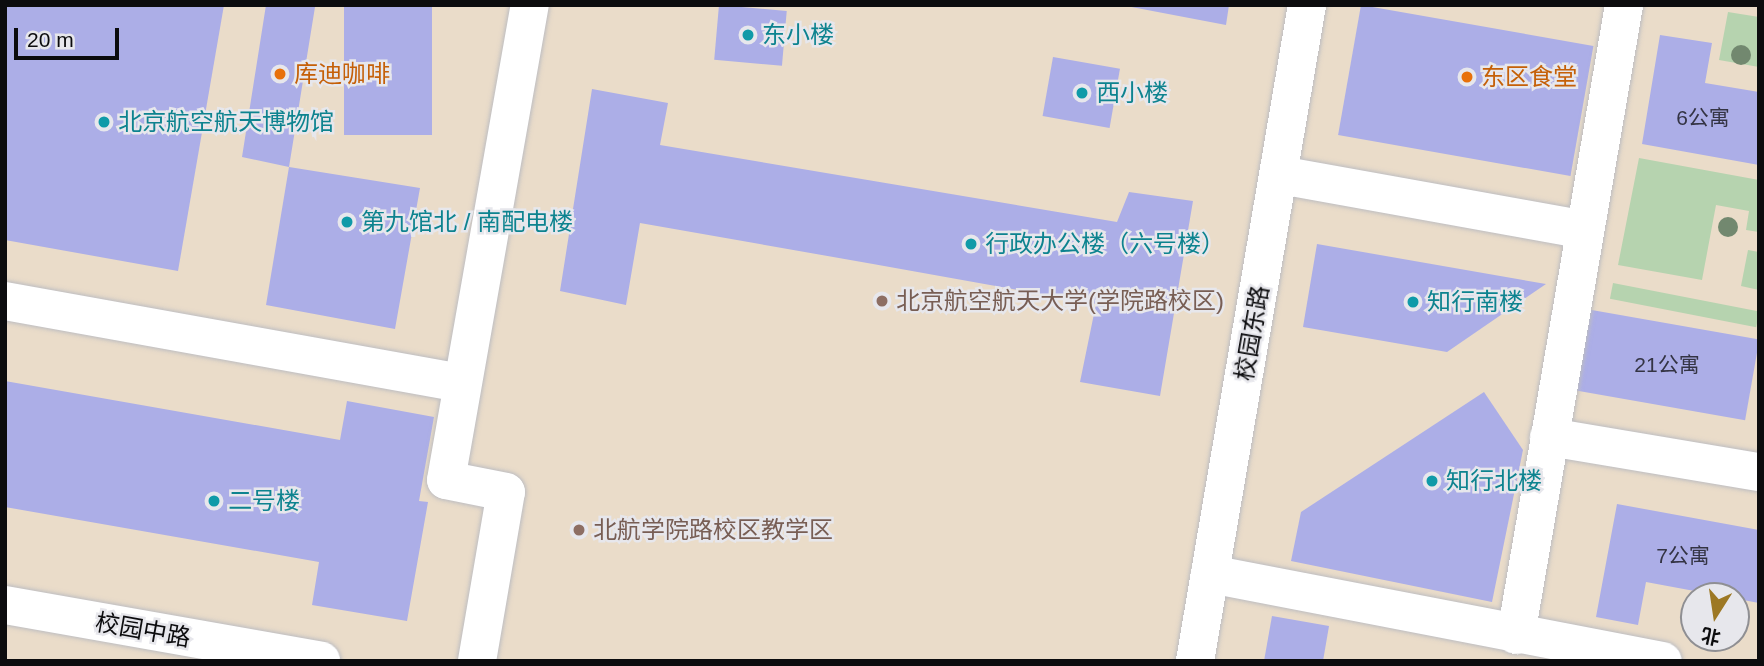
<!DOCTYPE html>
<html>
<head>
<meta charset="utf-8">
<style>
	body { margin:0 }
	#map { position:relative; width:1764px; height:666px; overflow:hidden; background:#e7e7ec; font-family:Arial,"Noto Sans SC",sans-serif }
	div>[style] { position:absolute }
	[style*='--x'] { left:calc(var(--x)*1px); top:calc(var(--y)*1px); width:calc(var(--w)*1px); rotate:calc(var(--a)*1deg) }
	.education>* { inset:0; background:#eadcc9 }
	.green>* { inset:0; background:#b6d3af; transform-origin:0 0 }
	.building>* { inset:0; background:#acaee7; transform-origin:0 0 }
	.roads { filter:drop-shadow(0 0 2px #bdbdc1) drop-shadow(0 0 2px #bdbdc1) }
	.minor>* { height:38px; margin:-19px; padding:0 19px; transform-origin:19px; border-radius:19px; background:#fff }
	.trees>* { width:20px; height:20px; margin:-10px; border-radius:50%; background:#72886f }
	.dots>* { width:19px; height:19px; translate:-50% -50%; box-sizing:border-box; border:4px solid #e7e7ec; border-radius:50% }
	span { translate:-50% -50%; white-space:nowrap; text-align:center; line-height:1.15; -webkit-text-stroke:5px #e7e7ec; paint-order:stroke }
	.number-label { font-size:21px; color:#343444 }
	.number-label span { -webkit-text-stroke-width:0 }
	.culture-label { font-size:24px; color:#0d838f }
	.left { translate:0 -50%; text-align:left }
	.food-label { font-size:24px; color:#c56008 }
	.education-label { font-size:24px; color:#785e54 }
	.street-label { font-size:24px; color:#0c0c0e }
	.frame { position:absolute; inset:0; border:7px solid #0c0c0e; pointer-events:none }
	.north { position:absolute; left:1680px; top:582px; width:70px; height:70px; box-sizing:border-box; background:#e7e7ec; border:2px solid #8f8f93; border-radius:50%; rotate:192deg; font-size:19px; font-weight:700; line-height:28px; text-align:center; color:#0c0c0e }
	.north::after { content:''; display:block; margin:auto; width:24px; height:32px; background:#9d7824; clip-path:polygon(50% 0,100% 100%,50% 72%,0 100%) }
	.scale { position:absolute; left:14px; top:28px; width:105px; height:32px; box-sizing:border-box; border:4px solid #0c0c0e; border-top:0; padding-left:9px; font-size:21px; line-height:24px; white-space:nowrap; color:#0c0c0e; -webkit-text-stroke:5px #e7e7ec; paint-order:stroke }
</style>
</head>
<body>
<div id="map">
	<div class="education">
		<div style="clip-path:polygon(evenodd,5px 5px,1759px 5px,1759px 661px,5px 661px,5px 5px,1694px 596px,1736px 596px,1736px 638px,1694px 638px,1694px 596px)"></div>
	</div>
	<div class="green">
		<div style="clip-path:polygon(1728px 12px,1759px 17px,1759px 67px,1719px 60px)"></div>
		<div style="clip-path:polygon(1639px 158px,1759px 180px,1759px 232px,1746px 230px,1749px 211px,1716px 205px,1702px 280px,1618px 265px)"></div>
		<div style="clip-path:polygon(1748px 250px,1759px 252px,1759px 290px,1741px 286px)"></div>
		<div style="left:1613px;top:283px;width:149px;height:16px;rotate:11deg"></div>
	</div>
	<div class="building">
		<div style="clip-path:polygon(5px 5px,224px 5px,178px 271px,5px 240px)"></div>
		<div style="clip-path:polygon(266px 5px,315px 7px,289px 167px,420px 188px,395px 329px,266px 305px,289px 167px,242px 157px)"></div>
		<div style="left:344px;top:5px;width:88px;height:130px"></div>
		<div style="left:719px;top:5px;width:68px;height:55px;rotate:5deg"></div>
		<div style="clip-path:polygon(1121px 5px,1229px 5px,1226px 25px)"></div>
		<div style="left:1361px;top:5px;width:236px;height:132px;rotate:10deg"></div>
		<div style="clip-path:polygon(1660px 35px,1712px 43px,1705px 83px,1759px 92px,1759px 165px,1642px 144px)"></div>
		<div style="left:1053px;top:57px;width:68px;height:60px;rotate:10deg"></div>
		<div style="clip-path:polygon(592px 89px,668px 103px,660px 145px,1117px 222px,1129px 192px,1193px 201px,1160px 396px,1080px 382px,1096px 304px,873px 264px,640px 223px,626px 305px,560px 291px)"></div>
		<div style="clip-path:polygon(1317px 244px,1546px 284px,1447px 352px,1303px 327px)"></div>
		<div style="left:1586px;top:309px;width:176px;height:82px;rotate:10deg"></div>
		<div style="clip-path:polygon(5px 381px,340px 440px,347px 401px,434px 417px,419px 501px,428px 502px,407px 621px,312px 605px,319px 562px,5px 507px)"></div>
		<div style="clip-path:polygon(1484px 392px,1523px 450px,1492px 602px,1291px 561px,1301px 512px)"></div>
		<div style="clip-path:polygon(1617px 504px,1759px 530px,1759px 603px,1646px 582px,1638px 625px,1596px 617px)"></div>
		<div style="clip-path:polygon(1272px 616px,1329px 626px,1323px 661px,1264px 661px)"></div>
	</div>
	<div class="roads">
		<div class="minor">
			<div style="--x:1280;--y:175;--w:310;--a:10.2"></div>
			<div style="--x:5;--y:301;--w:464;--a:10.2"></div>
			<div style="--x:1549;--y:437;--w:213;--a:9.5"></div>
			<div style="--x:1210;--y:574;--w:461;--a:10.9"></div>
			<div style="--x:5;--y:605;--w:321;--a:10"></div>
			<div style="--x:1516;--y:635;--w:639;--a:-80.27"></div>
			<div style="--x:477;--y:661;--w:171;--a:-80.3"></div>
			<div style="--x:506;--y:492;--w:61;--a:-168.7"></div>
			<div style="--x:446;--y:480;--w:482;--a:-80"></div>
			<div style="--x:1195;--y:661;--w:665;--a:-80.31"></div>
		</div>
	</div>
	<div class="trees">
		<div style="left:1741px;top:55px"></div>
		<div style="left:1728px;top:227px"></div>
	</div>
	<div class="dots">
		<div style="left:748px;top:35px;background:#0f9aa8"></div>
		<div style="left:280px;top:74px;background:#e8710a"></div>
		<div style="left:1467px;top:77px;background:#e8710a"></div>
		<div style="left:1082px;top:93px;background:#0f9aa8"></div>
		<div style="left:104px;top:122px;background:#0f9aa8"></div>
		<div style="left:347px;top:222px;background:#0f9aa8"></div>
		<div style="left:971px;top:244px;background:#0f9aa8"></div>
		<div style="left:882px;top:301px;background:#8d6e63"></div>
		<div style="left:1413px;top:302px;background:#0f9aa8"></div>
		<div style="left:1432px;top:481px;background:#0f9aa8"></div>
		<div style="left:214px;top:501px;background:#0f9aa8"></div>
		<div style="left:579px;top:530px;background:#8d6e63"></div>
	</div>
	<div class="number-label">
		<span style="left:1703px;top:118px">6公寓</span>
		<span style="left:1667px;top:365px">21公寓</span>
		<span style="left:1683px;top:556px">7公寓</span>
	</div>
	<div class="culture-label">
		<span class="left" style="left:762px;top:35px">东小楼</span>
		<span class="left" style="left:1096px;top:93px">西小楼</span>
		<span class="left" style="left:118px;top:122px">北京航空航天博物馆</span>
		<span class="left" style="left:361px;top:222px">第九馆北 / 南配电楼</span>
		<span class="left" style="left:985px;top:244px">行政办公楼（六号楼）</span>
		<span class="left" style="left:1427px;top:302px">知行南楼</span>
		<span class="left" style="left:1446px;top:481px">知行北楼</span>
		<span class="left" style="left:228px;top:501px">二号楼</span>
	</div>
	<div class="food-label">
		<span class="left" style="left:294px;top:74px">库迪咖啡</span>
		<span class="left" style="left:1481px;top:77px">东区食堂</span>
	</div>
	<div class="education-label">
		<span class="left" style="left:896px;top:301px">北京航空航天大学(学院路校区)</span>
		<span class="left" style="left:593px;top:530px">北航学院路校区教学区</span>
	</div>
	<div class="street-label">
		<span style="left:1252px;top:333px;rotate:-80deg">校园东路</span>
		<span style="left:143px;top:630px;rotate:10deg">校园中路</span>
	</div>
	<div class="frame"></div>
	<div class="north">北</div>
	<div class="scale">20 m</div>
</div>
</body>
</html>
